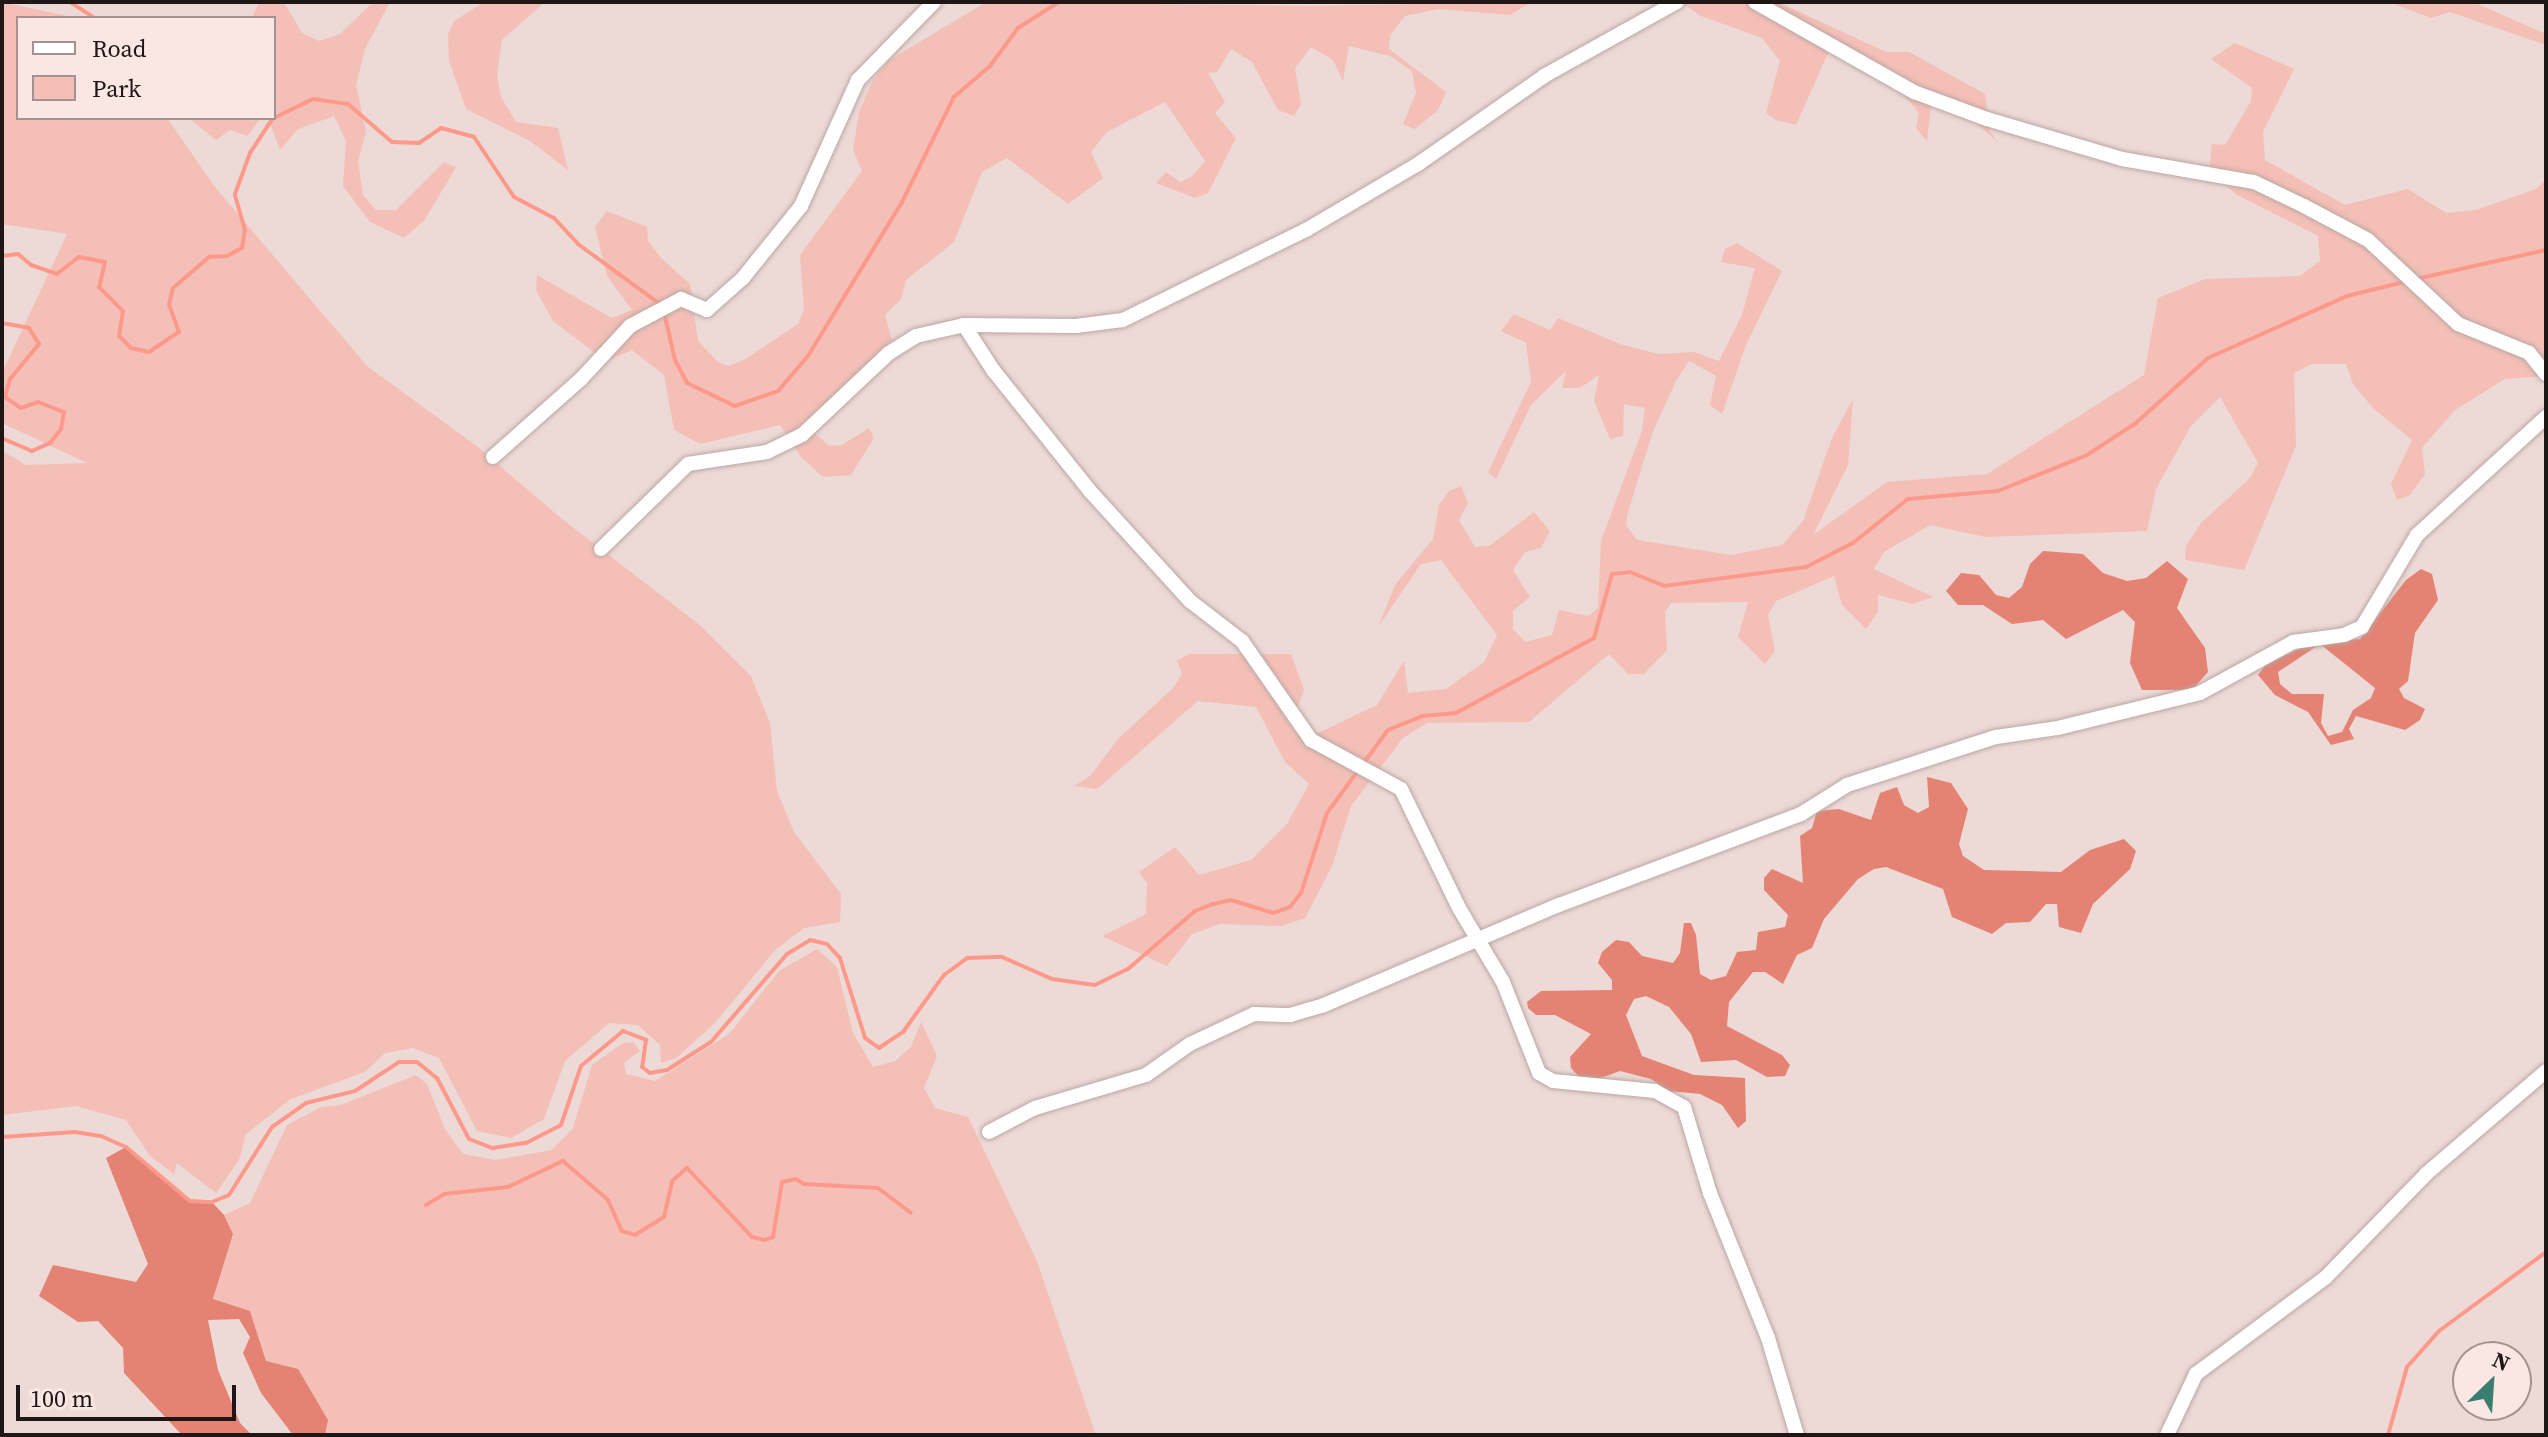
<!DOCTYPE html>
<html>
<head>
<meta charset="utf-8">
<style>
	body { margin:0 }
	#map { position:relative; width:2548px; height:1437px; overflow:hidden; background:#edd9d6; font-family:"Source Serif 4",serif }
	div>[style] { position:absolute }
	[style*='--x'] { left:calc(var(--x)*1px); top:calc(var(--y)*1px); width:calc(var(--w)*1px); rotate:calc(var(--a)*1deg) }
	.green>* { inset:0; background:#f4bfb6 }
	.forest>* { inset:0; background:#e48273 }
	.stream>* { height:4px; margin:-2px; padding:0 2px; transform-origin:2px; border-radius:2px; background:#fd998a }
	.roads { filter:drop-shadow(0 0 2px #baa7a4) drop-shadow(0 0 2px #baa7a4) }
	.street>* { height:14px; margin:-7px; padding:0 7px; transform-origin:7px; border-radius:7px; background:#fff }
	span { translate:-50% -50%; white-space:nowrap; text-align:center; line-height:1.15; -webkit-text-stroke:8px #fae6e3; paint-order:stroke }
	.frame { position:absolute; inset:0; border:4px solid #1e1716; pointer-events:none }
	.legend { position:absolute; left:16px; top:16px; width:260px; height:104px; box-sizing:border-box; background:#fae6e3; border:2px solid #a29391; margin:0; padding:10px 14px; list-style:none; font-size:24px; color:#1e1716 }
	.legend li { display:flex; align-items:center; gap:16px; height:40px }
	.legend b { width:40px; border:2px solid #a29391 }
	.north { position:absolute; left:2452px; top:1341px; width:80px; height:80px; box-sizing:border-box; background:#fae6e3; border:2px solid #a29391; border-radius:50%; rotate:25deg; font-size:22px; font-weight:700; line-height:32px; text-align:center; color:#1e1716 }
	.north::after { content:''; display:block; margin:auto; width:28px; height:36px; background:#3a7e71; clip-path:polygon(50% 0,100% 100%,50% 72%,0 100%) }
	.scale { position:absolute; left:16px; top:1385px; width:220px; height:36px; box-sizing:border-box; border:4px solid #1e1716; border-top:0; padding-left:10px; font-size:24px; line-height:28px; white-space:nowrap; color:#1e1716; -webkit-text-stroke:6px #fae6e3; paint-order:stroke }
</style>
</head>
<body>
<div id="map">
	<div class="green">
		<div style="clip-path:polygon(2px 2px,77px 18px,18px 18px,18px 118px,167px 118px,215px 187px,367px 366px,478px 447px,562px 519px,701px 626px,751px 676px,770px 723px,777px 791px,794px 832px,841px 894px,840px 922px,804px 928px,775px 950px,715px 1023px,676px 1058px,661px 1063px,660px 1045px,638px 1025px,609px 1023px,565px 1061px,544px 1119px,511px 1138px,477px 1131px,439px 1058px,413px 1048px,385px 1053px,365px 1072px,291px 1099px,246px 1134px,239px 1160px,216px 1193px,177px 1163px,174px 1174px,150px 1156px,126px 1120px,76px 1106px,2px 1115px,2px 451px,26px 465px,87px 463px,2px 423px,2px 373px,67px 234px,81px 236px,2px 224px)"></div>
		<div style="clip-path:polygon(259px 2px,285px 4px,302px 33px,319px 41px,340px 34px,373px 2px,390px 2px,365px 49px,356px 85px,366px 132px,358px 161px,363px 195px,376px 210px,396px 210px,444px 162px,456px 167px,424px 221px,404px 238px,370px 222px,343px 186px,346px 141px,334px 116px,298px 129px,280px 150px,268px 118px,274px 118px,274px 18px,252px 18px)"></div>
		<div style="clip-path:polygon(484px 2px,545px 2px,502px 40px,497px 75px,501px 97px,516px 122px,558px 128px,568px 170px,530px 141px,466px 109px,449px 61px,448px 34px,454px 21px)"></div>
		<div style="clip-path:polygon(986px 2px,1311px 6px,1532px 2px,1510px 15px,1438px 9px,1405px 16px,1390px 35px,1389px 49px,1446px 92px,1438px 110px,1415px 129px,1403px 124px,1416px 93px,1412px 71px,1390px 56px,1349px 46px,1343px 81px,1333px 60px,1311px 47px,1295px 68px,1301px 104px,1294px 116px,1278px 110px,1252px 62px,1231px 49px,1217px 72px,1208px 73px,1225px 102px,1215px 113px,1236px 138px,1208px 193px,1195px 198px,1156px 183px,1166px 172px,1180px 182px,1191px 177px,1205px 161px,1165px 102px,1107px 132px,1091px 152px,1103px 178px,1068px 204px,1007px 158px,982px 172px,954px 242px,906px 280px,901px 299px,885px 315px,892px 340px,807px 426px,829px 446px,842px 445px,869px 428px,874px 438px,851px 475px,823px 477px,801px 457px,780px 425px,700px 444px,674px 430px,664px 375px,632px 350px,611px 359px,594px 352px,553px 321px,536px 290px,537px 275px,612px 318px,632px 310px,607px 276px,595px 227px,607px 211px,647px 227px,648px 241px,662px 259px,690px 284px,698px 341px,718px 362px,728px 366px,744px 360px,798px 324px,804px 309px,800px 255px,862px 171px,853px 150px,859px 112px,872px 82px,888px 61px)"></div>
		<div style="clip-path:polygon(1681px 2px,1778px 2px,1886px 52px,1909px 52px,1985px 94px,1990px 132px,1999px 143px,1968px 116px,1931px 106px,1927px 141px,1916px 128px,1919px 113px,1899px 89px,1829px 51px,1796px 125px,1776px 120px,1766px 113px,1780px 61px,1762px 38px,1701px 16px)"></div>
		<div style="clip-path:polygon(2389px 2px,2473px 2px,2546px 34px,2546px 45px,2450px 12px,2431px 18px)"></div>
		<div style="clip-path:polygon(2235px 43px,2294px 69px,2263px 132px,2265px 160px,2345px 205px,2408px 189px,2446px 213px,2476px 210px,2536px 189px,2546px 179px,2546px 376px,2505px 379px,2455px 410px,2422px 448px,2425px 474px,2410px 495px,2397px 500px,2391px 484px,2412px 440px,2374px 409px,2353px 384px,2346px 364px,2312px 364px,2294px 373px,2296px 446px,2244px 570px,2185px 560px,2186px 546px,2201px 523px,2250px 478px,2258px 463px,2220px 397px,2191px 426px,2156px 489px,2147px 531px,1985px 537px,1930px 525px,1884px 552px,1874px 569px,1933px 597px,1913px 604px,1878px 595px,1878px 612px,1866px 629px,1842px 605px,1834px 576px,1776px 601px,1768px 615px,1775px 651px,1765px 664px,1738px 637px,1748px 602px,1671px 603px,1665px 612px,1667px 650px,1644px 674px,1628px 674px,1609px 654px,1529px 722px,1427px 723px,1403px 738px,1351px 806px,1332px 866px,1305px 918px,1281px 926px,1220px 924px,1192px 934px,1167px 966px,1102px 936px,1146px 914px,1147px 883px,1139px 872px,1175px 847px,1199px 875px,1251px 860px,1287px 824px,1309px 784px,1285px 762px,1256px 707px,1198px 701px,1097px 789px,1074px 786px,1090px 776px,1118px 739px,1174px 687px,1182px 674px,1177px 661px,1189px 654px,1291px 654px,1304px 690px,1293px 720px,1318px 733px,1377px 705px,1404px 661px,1408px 693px,1446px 689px,1484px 662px,1497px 635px,1441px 560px,1421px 564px,1378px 627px,1395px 585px,1433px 539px,1439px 505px,1449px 491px,1461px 486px,1468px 503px,1459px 520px,1475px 547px,1489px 546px,1534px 512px,1550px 531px,1541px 548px,1525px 552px,1513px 570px,1530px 597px,1513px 611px,1513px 629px,1525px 642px,1552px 635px,1559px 610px,1588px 616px,1598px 608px,1601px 541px,1642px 431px,1645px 408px,1624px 404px,1623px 436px,1610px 439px,1594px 401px,1599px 375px,1580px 388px,1562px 388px,1566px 371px,1531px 405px,1496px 479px,1488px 472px,1531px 382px,1526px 343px,1501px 331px,1514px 314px,1550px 330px,1558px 318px,1623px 345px,1658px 354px,1694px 352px,1719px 361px,1742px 315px,1755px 268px,1721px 262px,1725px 249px,1737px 243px,1782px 271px,1746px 345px,1722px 414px,1710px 405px,1716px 376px,1689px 361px,1676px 381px,1653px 431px,1628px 512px,1626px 525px,1637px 540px,1731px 555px,1782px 545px,1803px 521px,1832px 438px,1853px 399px,1848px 465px,1813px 535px,1887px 482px,1987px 474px,2144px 375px,2158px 298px,2205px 279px,2300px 276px,2320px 261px,2318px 236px,2237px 195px,2209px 171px,2212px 144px,2225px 145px,2251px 101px,2252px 88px,2211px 59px)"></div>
		<div style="clip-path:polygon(189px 118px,261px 118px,247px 136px,230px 130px,216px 140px)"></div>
		<div style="clip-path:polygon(817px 949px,837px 967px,853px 1033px,873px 1067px,895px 1061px,911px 1047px,921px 1022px,937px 1056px,924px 1088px,935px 1108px,968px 1117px,1037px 1261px,1096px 1435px,325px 1435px,328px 1420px,266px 1361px,250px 1311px,213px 1300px,233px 1234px,224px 1215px,250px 1203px,287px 1125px,321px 1107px,341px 1105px,416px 1075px,427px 1084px,445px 1129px,463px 1154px,495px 1160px,552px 1150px,573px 1128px,592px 1065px,623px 1043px,633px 1042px,640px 1051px,624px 1063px,626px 1074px,655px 1081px,729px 1034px,779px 971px)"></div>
	</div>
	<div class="forest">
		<div style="clip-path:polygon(2043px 551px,2083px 554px,2103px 573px,2127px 581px,2146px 578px,2167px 561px,2188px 579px,2177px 608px,2205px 648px,2208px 672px,2192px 690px,2142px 690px,2130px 663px,2135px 622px,2123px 610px,2066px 639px,2043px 620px,2012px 624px,1983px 605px,1958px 605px,1946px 591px,1961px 573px,1979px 575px,1996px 595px,2009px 598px,2022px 587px,2030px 564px)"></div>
		<div style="clip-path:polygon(evenodd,2421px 569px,2432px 574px,2438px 600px,2415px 633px,2408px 681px,2399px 689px,2404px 698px,2425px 709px,2420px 720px,2405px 730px,2356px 716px,2349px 729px,2354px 739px,2331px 745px,2308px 712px,2275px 695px,2258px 675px,2266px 664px,2312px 643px,2360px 639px,2406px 580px,2421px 569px,2320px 644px,2375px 688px,2371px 698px,2353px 710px,2342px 732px,2328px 736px,2321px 723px,2324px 694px,2292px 694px,2280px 684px,2278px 672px,2320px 644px)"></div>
		<div style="clip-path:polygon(1927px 777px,1951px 783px,1968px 809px,1959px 844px,1963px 856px,1984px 870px,2061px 872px,2090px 850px,2124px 839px,2136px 851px,2130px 869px,2093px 904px,2081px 933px,2059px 927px,2057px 904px,2046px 904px,2030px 922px,2006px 923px,1992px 934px,1952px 917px,1943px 889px,1886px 867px,1874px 869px,1858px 879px,1824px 919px,1812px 948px,1797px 955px,1783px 984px,1765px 972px,1753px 972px,1729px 1002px,1727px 1026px,1782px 1055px,1790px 1065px,1785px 1076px,1767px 1077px,1736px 1060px,1701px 1062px,1691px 1034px,1669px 1007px,1646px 996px,1634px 999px,1626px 1015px,1642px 1056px,1694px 1075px,1745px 1078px,1746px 1121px,1738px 1128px,1722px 1105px,1700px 1094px,1669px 1091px,1651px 1079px,1620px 1071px,1598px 1079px,1579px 1077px,1571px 1068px,1570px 1057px,1591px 1034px,1555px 1015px,1536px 1015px,1528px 1008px,1527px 1002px,1541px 991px,1612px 990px,1612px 980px,1598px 963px,1602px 952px,1616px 940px,1629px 942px,1642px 956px,1673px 963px,1680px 953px,1684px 923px,1691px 923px,1696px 935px,1700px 974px,1711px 980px,1726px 976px,1737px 952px,1756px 950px,1758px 932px,1785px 927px,1788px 915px,1764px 890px,1764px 878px,1772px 869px,1803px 883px,1800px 836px,1812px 828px,1817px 811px,1839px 809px,1871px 820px,1880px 793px,1897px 787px,1904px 805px,1918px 813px,1929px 807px)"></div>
		<div style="clip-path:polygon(126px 1147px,189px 1201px,212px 1202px,224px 1215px,233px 1234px,213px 1299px,250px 1311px,266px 1361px,298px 1369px,328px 1420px,325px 1435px,293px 1435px,261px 1393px,243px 1353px,250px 1337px,239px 1319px,208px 1320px,218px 1370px,240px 1423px,252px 1435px,182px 1435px,124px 1373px,123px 1348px,98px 1321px,78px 1322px,39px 1296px,53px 1265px,136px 1282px,148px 1264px,106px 1158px)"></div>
	</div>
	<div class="stream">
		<div style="--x:70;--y:2;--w:30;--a:33"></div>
		<div style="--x:274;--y:118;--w:43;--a:-26"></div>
		<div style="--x:313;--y:99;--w:35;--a:8"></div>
		<div style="--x:348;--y:104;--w:58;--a:40.8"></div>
		<div style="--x:392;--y:142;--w:27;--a:2"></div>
		<div style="--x:419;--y:143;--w:27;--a:-34"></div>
		<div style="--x:441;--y:128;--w:34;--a:15"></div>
		<div style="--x:474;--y:137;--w:72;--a:56.3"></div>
		<div style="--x:514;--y:197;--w:45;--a:27.7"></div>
		<div style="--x:554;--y:218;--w:35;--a:47"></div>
		<div style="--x:578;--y:244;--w:103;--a:36.3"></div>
		<div style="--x:2;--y:256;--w:16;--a:-7"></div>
		<div style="--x:18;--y:254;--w:17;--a:40"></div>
		<div style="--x:31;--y:265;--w:28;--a:19"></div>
		<div style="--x:57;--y:274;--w:28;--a:-38"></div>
		<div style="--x:79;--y:257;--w:26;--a:11"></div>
		<div style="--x:105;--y:262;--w:26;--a:103"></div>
		<div style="--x:99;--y:287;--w:34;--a:45"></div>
		<div style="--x:123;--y:311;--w:25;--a:99"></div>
		<div style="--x:119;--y:336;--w:17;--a:45"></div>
		<div style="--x:131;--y:348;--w:18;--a:13"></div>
		<div style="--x:149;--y:352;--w:36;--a:-34"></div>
		<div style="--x:179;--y:332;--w:29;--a:-110"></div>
		<div style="--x:169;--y:305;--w:17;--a:-77"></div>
		<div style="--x:173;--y:288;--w:48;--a:-40.7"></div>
		<div style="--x:209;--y:257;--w:18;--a:-3"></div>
		<div style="--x:227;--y:256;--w:17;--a:-28"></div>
		<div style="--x:242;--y:248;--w:18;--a:-81"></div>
		<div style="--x:245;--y:230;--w:37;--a:-106"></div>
		<div style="--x:235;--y:194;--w:44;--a:-69.9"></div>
		<div style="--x:250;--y:153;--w:42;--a:-56.7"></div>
		<div style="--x:2416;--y:279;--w:133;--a:-12.6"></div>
		<div style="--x:664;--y:312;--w:49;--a:77.1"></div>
		<div style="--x:675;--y:360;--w:26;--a:62"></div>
		<div style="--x:687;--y:383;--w:53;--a:25.6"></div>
		<div style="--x:735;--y:406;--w:46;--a:-19.2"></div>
		<div style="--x:778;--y:391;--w:46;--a:-49.4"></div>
		<div style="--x:808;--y:356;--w:180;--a:-58.6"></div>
		<div style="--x:902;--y:202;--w:117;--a:-63.7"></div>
		<div style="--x:954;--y:97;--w:48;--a:-40.7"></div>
		<div style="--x:990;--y:66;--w:47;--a:-53.6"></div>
		<div style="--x:1018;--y:28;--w:49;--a:-32.4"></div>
		<div style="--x:2;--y:323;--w:27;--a:10"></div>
		<div style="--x:29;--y:328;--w:19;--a:58"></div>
		<div style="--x:39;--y:344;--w:45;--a:129.6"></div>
		<div style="--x:10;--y:379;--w:19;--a:106"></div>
		<div style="--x:5;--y:397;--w:19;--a:35"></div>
		<div style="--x:21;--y:408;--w:18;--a:-19"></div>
		<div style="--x:38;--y:402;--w:28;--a:21"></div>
		<div style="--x:64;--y:412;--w:17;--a:100"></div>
		<div style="--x:61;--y:429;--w:18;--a:128"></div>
		<div style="--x:50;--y:443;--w:20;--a:156"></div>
		<div style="--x:32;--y:451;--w:33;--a:-157"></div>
		<div style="--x:2;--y:1137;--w:73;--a:-3.9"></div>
		<div style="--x:75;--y:1132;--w:26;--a:9"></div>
		<div style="--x:101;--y:1136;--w:27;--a:24"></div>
		<div style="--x:126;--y:1147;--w:84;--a:40.2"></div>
		<div style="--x:190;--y:1201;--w:22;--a:3"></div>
		<div style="--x:212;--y:1202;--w:18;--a:-22"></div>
		<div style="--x:229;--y:1195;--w:80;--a:-57.7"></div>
		<div style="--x:272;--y:1127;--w:42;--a:-35.2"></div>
		<div style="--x:306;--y:1103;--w:50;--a:-13.8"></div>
		<div style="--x:355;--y:1091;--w:53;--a:-33.4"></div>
		<div style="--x:399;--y:1062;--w:18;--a:0"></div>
		<div style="--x:417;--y:1062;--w:26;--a:39"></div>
		<div style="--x:437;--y:1078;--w:69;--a:62.3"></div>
		<div style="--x:469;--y:1139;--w:26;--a:21"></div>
		<div style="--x:493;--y:1148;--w:33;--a:-9"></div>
		<div style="--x:526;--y:1143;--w:39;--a:-27"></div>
		<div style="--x:561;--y:1125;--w:62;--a:-71.3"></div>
		<div style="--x:581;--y:1066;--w:55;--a:-39.8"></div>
		<div style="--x:623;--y:1031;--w:25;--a:21"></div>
		<div style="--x:646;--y:1040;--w:27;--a:98"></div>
		<div style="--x:642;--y:1067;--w:10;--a:37"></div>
		<div style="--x:650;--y:1073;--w:17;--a:-10"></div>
		<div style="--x:667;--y:1070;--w:52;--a:-32.5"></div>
		<div style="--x:711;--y:1042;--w:116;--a:-49.2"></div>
		<div style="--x:787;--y:954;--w:27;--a:-31"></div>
		<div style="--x:810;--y:940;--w:17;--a:13"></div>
		<div style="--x:827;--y:944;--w:19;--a:47"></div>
		<div style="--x:840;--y:958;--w:84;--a:72.6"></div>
		<div style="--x:865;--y:1038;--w:17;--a:36"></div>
		<div style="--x:879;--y:1048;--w:29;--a:-34"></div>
		<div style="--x:903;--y:1032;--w:70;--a:-54.3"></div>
		<div style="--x:944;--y:975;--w:29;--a:-36"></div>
		<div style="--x:967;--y:958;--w:35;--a:-2"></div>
		<div style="--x:1002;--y:957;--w:55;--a:23.7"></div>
		<div style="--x:1052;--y:979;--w:43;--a:7.9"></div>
		<div style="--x:1095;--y:985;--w:37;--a:-26"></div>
		<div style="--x:1128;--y:969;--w:89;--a:-40.9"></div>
		<div style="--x:1195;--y:911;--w:19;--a:-21"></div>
		<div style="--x:1213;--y:904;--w:18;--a:-13"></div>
		<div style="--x:1231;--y:900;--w:44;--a:17.2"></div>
		<div style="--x:1273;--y:913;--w:18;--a:-19"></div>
		<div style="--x:1290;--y:907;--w:18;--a:-52"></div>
		<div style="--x:1301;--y:893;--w:84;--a:-72"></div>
		<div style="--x:1327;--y:813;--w:103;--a:-53.7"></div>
		<div style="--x:1388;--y:730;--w:37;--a:-22"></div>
		<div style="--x:1422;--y:716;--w:34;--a:-5"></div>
		<div style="--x:1456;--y:713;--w:157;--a:-28.5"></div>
		<div style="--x:1594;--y:638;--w:66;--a:-74.3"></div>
		<div style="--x:1612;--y:574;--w:18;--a:-6"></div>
		<div style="--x:1630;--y:572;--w:37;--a:22"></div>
		<div style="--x:1664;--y:586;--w:143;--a:-7.6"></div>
		<div style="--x:1806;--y:567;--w:53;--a:-27.1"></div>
		<div style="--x:1853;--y:543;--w:70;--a:-38.7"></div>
		<div style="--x:1908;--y:499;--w:90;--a:-5.1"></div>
		<div style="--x:1998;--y:491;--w:96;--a:-22"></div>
		<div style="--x:2087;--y:455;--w:59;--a:-33.1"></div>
		<div style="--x:2136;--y:423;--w:97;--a:-42.1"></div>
		<div style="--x:2208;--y:358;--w:152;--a:-24"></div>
		<div style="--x:2347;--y:296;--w:63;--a:-13.8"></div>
		<div style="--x:426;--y:1205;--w:21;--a:-31"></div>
		<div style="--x:444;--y:1194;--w:64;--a:-6.2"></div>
		<div style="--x:508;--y:1187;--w:61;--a:-25.3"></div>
		<div style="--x:563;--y:1161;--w:60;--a:40.9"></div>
		<div style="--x:608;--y:1200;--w:34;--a:66"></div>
		<div style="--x:622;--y:1231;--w:14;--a:17"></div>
		<div style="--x:635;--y:1235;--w:34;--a:-32"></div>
		<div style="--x:664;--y:1217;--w:37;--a:-77"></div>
		<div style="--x:672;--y:1181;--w:20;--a:-41"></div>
		<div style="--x:687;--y:1168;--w:95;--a:46.7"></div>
		<div style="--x:752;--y:1237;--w:13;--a:13"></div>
		<div style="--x:765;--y:1240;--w:9;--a:-21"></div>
		<div style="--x:773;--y:1237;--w:56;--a:-80.7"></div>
		<div style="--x:782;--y:1182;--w:14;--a:-12"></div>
		<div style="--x:796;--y:1179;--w:9;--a:32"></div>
		<div style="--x:804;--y:1184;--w:74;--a:3.1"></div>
		<div style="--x:878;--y:1188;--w:41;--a:37.1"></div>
		<div style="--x:2388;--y:1435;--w:71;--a:-74.4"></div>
		<div style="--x:2407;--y:1367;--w:48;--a:-48.4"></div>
		<div style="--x:2439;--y:1331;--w:133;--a:-36.4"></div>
	</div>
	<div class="roads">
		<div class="street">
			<div style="--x:1755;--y:2;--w:183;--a:29.5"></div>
			<div style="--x:1914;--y:92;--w:78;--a:20.3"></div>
			<div style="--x:1987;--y:119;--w:141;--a:16.5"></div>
			<div style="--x:2122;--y:159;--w:134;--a:9.9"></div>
			<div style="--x:2254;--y:182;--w:55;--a:25.6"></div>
			<div style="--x:2304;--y:206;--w:72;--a:28"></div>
			<div style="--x:2368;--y:240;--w:123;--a:43"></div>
			<div style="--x:2458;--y:324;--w:77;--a:22.2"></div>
			<div style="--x:2529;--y:353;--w:27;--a:51"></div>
			<div style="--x:964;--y:325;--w:54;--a:57.2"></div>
			<div style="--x:993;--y:370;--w:154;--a:51.3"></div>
			<div style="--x:1089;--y:490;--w:150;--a:47.7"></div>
			<div style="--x:1190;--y:601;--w:66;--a:37.6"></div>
			<div style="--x:1242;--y:641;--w:121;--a:55.1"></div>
			<div style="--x:1311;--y:740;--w:102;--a:28.6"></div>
			<div style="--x:1401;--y:789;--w:132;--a:64"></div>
			<div style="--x:1459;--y:908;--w:86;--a:59.3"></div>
			<div style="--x:1503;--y:982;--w:98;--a:68.4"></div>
			<div style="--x:1539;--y:1073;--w:16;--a:30"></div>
			<div style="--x:1553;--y:1081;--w:102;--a:5.6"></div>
			<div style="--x:1655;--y:1091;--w:33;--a:29"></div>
			<div style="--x:1684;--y:1107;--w:90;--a:73.2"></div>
			<div style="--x:1710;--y:1193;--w:156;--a:68.2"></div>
			<div style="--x:1768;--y:1338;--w:101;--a:73.4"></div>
			<div style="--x:493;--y:457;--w:118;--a:-41.6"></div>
			<div style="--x:581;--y:379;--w:72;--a:-47.2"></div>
			<div style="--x:630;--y:326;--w:58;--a:-27.9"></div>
			<div style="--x:681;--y:299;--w:28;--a:23"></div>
			<div style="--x:707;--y:310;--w:48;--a:-41.6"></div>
			<div style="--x:743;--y:278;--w:92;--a:-51.1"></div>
			<div style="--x:801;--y:206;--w:138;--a:-65.7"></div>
			<div style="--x:858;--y:80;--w:109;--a:-45.7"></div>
			<div style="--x:601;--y:549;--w:122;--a:-44.3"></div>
			<div style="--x:688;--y:464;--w:80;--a:-8.6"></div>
			<div style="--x:767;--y:452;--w:39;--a:-26"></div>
			<div style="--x:802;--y:435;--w:120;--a:-43.3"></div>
			<div style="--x:889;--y:353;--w:32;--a:-32"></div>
			<div style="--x:916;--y:336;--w:49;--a:-12.9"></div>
			<div style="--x:964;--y:325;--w:112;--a:0.5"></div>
			<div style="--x:1076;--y:326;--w:47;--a:-7.3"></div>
			<div style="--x:1123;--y:320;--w:204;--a:-26.2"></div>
			<div style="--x:1306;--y:230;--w:130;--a:-30.5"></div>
			<div style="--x:1418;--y:164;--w:154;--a:-34.9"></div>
			<div style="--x:1544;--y:76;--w:152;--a:-29.1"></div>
			<div style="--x:989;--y:1132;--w:52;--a:-27.6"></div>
			<div style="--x:1035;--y:1108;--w:116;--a:-16.6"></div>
			<div style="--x:1146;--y:1075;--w:54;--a:-35.2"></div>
			<div style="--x:1190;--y:1044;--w:71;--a:-25.1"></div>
			<div style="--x:1254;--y:1014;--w:36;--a:2"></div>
			<div style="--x:1290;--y:1015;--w:35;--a:-16"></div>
			<div style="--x:1324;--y:1005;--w:255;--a:-23.1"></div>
			<div style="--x:1559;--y:905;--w:259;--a:-20.6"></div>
			<div style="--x:1801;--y:814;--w:54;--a:-32.2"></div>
			<div style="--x:1847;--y:785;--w:157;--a:-17.9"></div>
			<div style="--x:1996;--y:737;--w:63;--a:-8.3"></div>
			<div style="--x:2058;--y:728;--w:146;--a:-13.8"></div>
			<div style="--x:2200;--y:693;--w:106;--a:-28.7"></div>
			<div style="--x:2293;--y:642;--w:51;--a:-7.8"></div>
			<div style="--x:2344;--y:635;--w:20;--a:-24"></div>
			<div style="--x:2362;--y:627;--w:107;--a:-59.1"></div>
			<div style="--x:2417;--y:535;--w:175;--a:-42.5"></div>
			<div style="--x:2167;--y:1435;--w:68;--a:-64.6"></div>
			<div style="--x:2196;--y:1374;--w:161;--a:-36.7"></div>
			<div style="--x:2325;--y:1278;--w:145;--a:-45.8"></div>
			<div style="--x:2426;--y:1174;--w:158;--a:-40.6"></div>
		</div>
	</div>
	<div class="frame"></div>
	<ul class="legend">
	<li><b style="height:10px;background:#fff"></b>Road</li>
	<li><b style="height:22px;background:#f4bfb6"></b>Park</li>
	</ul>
	<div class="north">N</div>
	<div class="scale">100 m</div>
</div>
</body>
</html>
